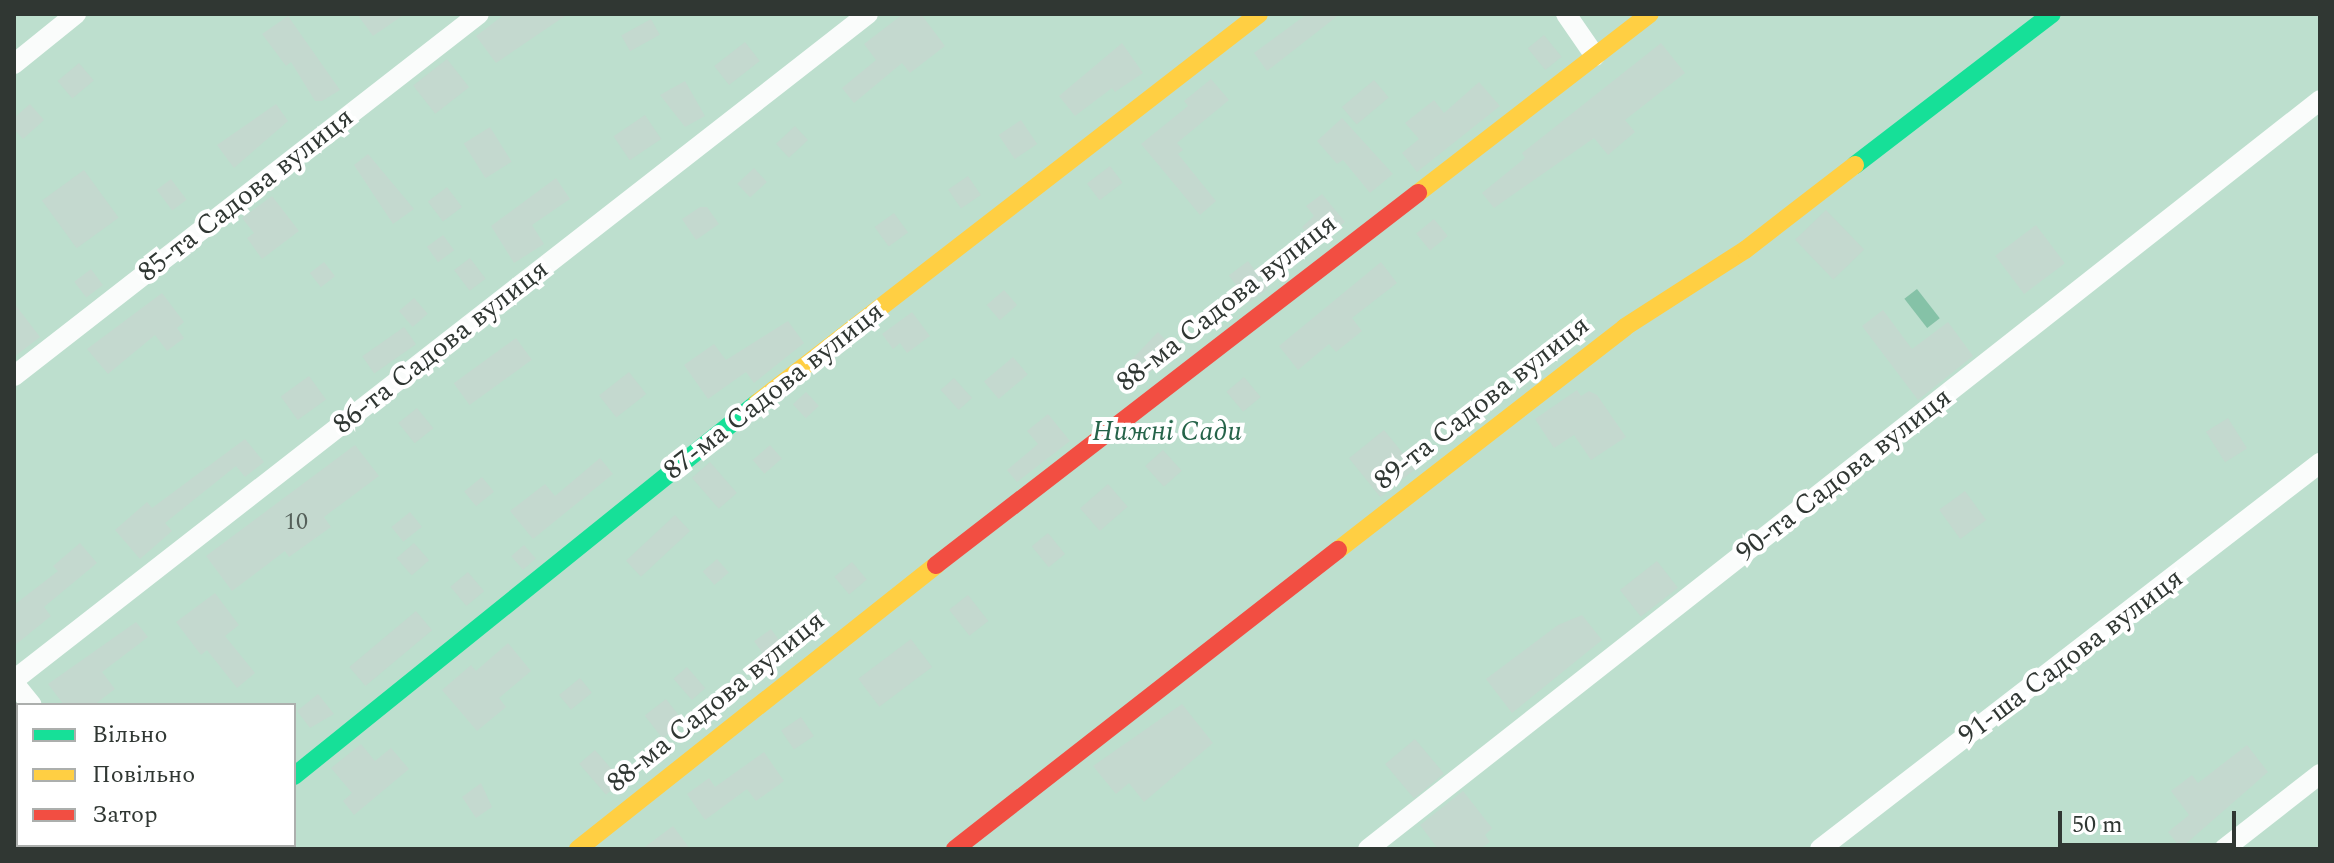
<!DOCTYPE html>
<html>
<head>
<meta charset="utf-8">
<style>
	body { margin:0 }
	#map { position:relative; width:2334px; height:863px; overflow:hidden; background:#dfeae4; font-family:Spectral,serif }
	div>[style] { position:absolute }
	[style*='--x'] { left:calc(var(--x)*1px); top:calc(var(--y)*1px); width:calc(var(--w)*1px); rotate:calc(var(--a)*1deg) }
	.green>* { inset:0; background:#bddfce }
	.water>* { inset:0; background:#85c2a7; transform-origin:0 0 }
	.building>* { inset:0; background:#c4d9cf; transform-origin:0 0 }
	.street>* { height:20px; margin:-10px; padding:0 10px; transform-origin:10px; border-radius:10px; background:#fafcfb }
	.fast>* { height:18px; margin:-9px; padding:0 9px; transform-origin:9px; border-radius:9px; background:#16e098 }
	.slow>* { height:18px; margin:-9px; padding:0 9px; transform-origin:9px; border-radius:9px; background:#ffcf43 }
	.jam>* { height:18px; margin:-9px; padding:0 9px; transform-origin:9px; border-radius:9px; background:#f24e42 }
	span { translate:-50% -50%; white-space:nowrap; text-align:center; line-height:1.15; -webkit-text-stroke:8px #fff; paint-order:stroke }
	.number-label { font-size:24px; color:#55605a }
	.number-label span { -webkit-text-stroke-width:0 }
	.street-label { font-size:28px; color:#303733 }
	.park-label { font-size:28px; color:#26644a; font-style:italic }
	.frame { position:absolute; inset:0; border:16px solid #303733; pointer-events:none }
	.legend { position:absolute; left:16px; top:703px; width:280px; height:144px; box-sizing:border-box; background:#fff; border:2px solid #acafad; margin:0; padding:10px 14px; list-style:none; font-size:24px; color:#303733 }
	.legend li { display:flex; align-items:center; gap:16px; height:40px }
	.legend b { width:40px; border:2px solid #acafad }
	.scale { position:absolute; left:2058px; top:811px; width:178px; height:36px; box-sizing:border-box; border:4px solid #303733; border-top:0; padding-left:10px; font-size:24px; line-height:28px; white-space:nowrap; color:#303733; -webkit-text-stroke:6px #fff; paint-order:stroke }
</style>
</head>
<body>
<div id="map">
	<div class="green">
		<div style="clip-path:polygon(14px 14px,2320px 14px,2320px 849px,38px 849px,35px 845px,294px 845px,294px 705px,18px 705px,18px 820px,14px 814px)"></div>
	</div>
	<div class="water">
		<div style="left:1917px;top:289px;width:37px;height:16px;rotate:52deg"></div>
	</div>
	<div class="building">
		<div style="clip-path:polygon(357px 14px,405px 14px,373px 36px)"></div>
		<div style="clip-path:polygon(505px 14px,568px 14px,496px 63px,476px 36px)"></div>
		<div style="clip-path:polygon(903px 14px,921px 14px,945px 46px,910px 73px,902px 63px,854px 103px,842px 88px,876px 60px,864px 44px)"></div>
		<div style="clip-path:polygon(1307px 14px,1340px 14px,1267px 71px,1254px 53px)"></div>
		<div style="clip-path:polygon(288px 16px,340px 90px,322px 101px,315px 101px,291px 62px,286px 66px,262px 34px)"></div>
		<div style="left:651px;top:19px;width:18px;height:34px;rotate:61deg"></div>
		<div style="left:1544px;top:35px;width:28px;height:21px;rotate:51deg"></div>
		<div style="left:745px;top:42px;width:24px;height:39px;rotate:52deg"></div>
		<div style="clip-path:polygon(1122px 43px,1143px 73px,1115px 92px,1112px 88px,1075px 116px,1059px 96px)"></div>
		<div style="clip-path:polygon(1661px 43px,1685px 73px,1625px 120px,1635px 132px,1608px 155px,1594px 138px,1494px 208px,1482px 193px,1525px 158px,1522px 153px)"></div>
		<div style="left:447px;top:59px;width:36px;height:43px;rotate:52deg"></div>
		<div style="left:79px;top:63px;width:23px;height:28px;rotate:50deg"></div>
		<div style="clip-path:polygon(1211px 79px,1229px 100px,1177px 143px,1183px 150px,1178px 154px,1216px 201px,1200px 215px,1141px 144px,1188px 106px,1184px 101px)"></div>
		<div style="left:1374px;top:80px;width:23px;height:42px;rotate:50deg"></div>
		<div style="clip-path:polygon(685px 81px,705px 116px,685px 127px,660px 95px)"></div>
		<div style="clip-path:polygon(1479px 82px,1500px 106px,1417px 172px,1402px 153px,1419px 139px,1405px 123px,1434px 100px,1444px 113px)"></div>
		<div style="clip-path:polygon(30px 104px,44px 120px,23px 139px,14px 129px,14px 118px)"></div>
		<div style="clip-path:polygon(276px 104px,288px 121px,234px 168px,217px 145px)"></div>
		<div style="left:645px;top:115px;width:29px;height:38px;rotate:56deg"></div>
		<div style="clip-path:polygon(1342px 118px,1393px 174px,1370px 193px,1343px 160px,1337px 164px,1317px 141px)"></div>
		<div style="left:1021px;top:120px;width:29px;height:27px;rotate:56deg"></div>
		<div style="left:795px;top:126px;width:19px;height:26px;rotate:47deg"></div>
		<div style="left:490px;top:127px;width:41px;height:31px;rotate:58deg"></div>
		<div style="clip-path:polygon(368px 154px,414px 209px,393px 224px,354px 165px)"></div>
		<div style="left:1110px;top:166px;width:21px;height:29px;rotate:53deg"></div>
		<div style="left:754px;top:168px;width:19px;height:23px;rotate:47deg"></div>
		<div style="left:84px;top:170px;width:59px;height:52px;rotate:54deg"></div>
		<div style="left:968px;top:176px;width:23px;height:24px;rotate:56deg"></div>
		<div style="clip-path:polygon(556px 178px,570px 199px,532px 225px,544px 244px,514px 263px,491px 226px)"></div>
		<div style="left:171px;top:179px;width:26px;height:18px;rotate:53deg"></div>
		<div style="left:447px;top:187px;width:25px;height:24px;rotate:53deg"></div>
		<div style="clip-path:polygon(1322px 194px,1345px 222px,1317px 245px,1302px 227px,1314px 216px,1306px 206px)"></div>
		<div style="clip-path:polygon(272px 196px,299px 231px,262px 259px,247px 238px,254px 233px,242px 218px)"></div>
		<div style="clip-path:polygon(700px 207px,707px 207px,719px 224px,696px 240px,682px 219px)"></div>
		<div style="left:1826px;top:210px;width:55px;height:43px;rotate:46deg"></div>
		<div style="left:894px;top:213px;width:24px;height:24px;rotate:54deg"></div>
		<div style="left:1434px;top:219px;width:22px;height:23px;rotate:51deg"></div>
		<div style="left:2036px;top:225px;width:48px;height:51px;rotate:53deg"></div>
		<div style="left:443px;top:235px;width:19px;height:20px;rotate:54deg"></div>
		<div style="left:470px;top:258px;width:26px;height:20px;rotate:53deg"></div>
		<div style="left:1248px;top:261px;width:34px;height:24px;rotate:53deg"></div>
		<div style="left:324px;top:262px;width:18px;height:18px;rotate:52deg"></div>
		<div style="clip-path:polygon(1381px 262px,1397px 283px,1352px 318px,1362px 331px,1336px 352px,1329px 344px,1298px 370px,1279px 346px)"></div>
		<div style="left:91px;top:269px;width:20px;height:21px;rotate:53deg"></div>
		<div style="left:1004px;top:290px;width:20px;height:23px;rotate:49deg"></div>
		<div style="clip-path:polygon(162px 293px,184px 322px,177px 328px,184px 338px,167px 351px,155px 335px,108px 374px,87px 349px)"></div>
		<div style="left:414px;top:298px;width:21px;height:20px;rotate:49deg"></div>
		<div style="clip-path:polygon(14px 303px,40px 337px,14px 357px)"></div>
		<div style="clip-path:polygon(1883px 310px,1912px 349px,1948px 322px,1973px 356px,1918px 400px,1862px 326px)"></div>
		<div style="clip-path:polygon(912px 312px,930px 336px,907px 353px,900px 343px,893px 349px,882px 334px)"></div>
		<div style="clip-path:polygon(788px 321px,804px 343px,754px 383px,746px 372px,708px 399px,684px 365px,714px 344px,726px 360px)"></div>
		<div style="left:404px;top:327px;width:21px;height:51px;rotate:55deg"></div>
		<div style="clip-path:polygon(1158px 332px,1176px 350px,1130px 389px,1117px 375px)"></div>
		<div style="left:516px;top:338px;width:27px;height:77px;rotate:54deg"></div>
		<div style="left:1013px;top:357px;width:23px;height:38px;rotate:50deg"></div>
		<div style="left:629px;top:372px;width:28px;height:38px;rotate:52deg"></div>
		<div style="left:309px;top:376px;width:29px;height:35px;rotate:54deg"></div>
		<div style="left:1244px;top:377px;width:26px;height:23px;rotate:50deg"></div>
		<div style="left:954px;top:378px;width:27px;height:18px;rotate:48deg"></div>
		<div style="clip-path:polygon(1577px 390px,1581px 396px,1589px 391px,1597px 395px,1626px 437px,1591px 460px,1574px 435px,1554px 448px,1535px 419px)"></div>
		<div style="left:806px;top:392px;width:19px;height:18px;rotate:47deg"></div>
		<div style="left:417px;top:408px;width:26px;height:24px;rotate:51deg"></div>
		<div style="clip-path:polygon(1048px 414px,1070px 441px,1017px 482px,1007px 470px,1038px 444px,1027px 431px)"></div>
		<div style="left:2228px;top:418px;width:36px;height:26px;rotate:58deg"></div>
		<div style="left:1384px;top:430px;width:50px;height:45px;rotate:51deg"></div>
		<div style="clip-path:polygon(245px 439px,264px 462px,245px 477px,236px 466px,165px 523px,172px 531px,140px 559px,115px 530px,147px 502px,152px 508px)"></div>
		<div style="clip-path:polygon(355px 445px,379px 476px,324px 517px,331px 527px,289px 557px,285px 551px,232px 591px,206px 556px)"></div>
		<div style="left:770px;top:445px;width:18px;height:23px;rotate:49deg"></div>
		<div style="left:1163px;top:450px;width:28px;height:24px;rotate:48deg"></div>
		<div style="clip-path:polygon(600px 458px,613px 474px,533px 539px,510px 511px,545px 484px,555px 496px)"></div>
		<div style="left:710px;top:462px;width:41px;height:24px;rotate:49deg"></div>
		<div style="left:482px;top:477px;width:19px;height:23px;rotate:51deg"></div>
		<div style="left:1108px;top:484px;width:30px;height:37px;rotate:49deg"></div>
		<div style="left:1965px;top:491px;width:36px;height:32px;rotate:54deg"></div>
		<div style="left:410px;top:512px;width:19px;height:24px;rotate:51deg"></div>
		<div style="left:675px;top:515px;width:22px;height:67px;rotate:47deg"></div>
		<div style="left:1048px;top:533px;width:27px;height:21px;rotate:51deg"></div>
		<div style="clip-path:polygon(80px 543px,97px 563px,44px 607px,51px 616px,14px 646px,14px 605px,58px 571px,53px 566px)"></div>
		<div style="left:414px;top:543px;width:23px;height:23px;rotate:49deg"></div>
		<div style="left:524px;top:545px;width:18px;height:17px;rotate:49deg"></div>
		<div style="left:717px;top:559px;width:18px;height:19px;rotate:49deg"></div>
		<div style="left:1657px;top:561px;width:34px;height:47px;rotate:52deg"></div>
		<div style="left:852px;top:562px;width:23px;height:23px;rotate:50deg"></div>
		<div style="left:468px;top:572px;width:25px;height:23px;rotate:50deg"></div>
		<div style="clip-path:polygon(215px 593px,239px 625px,225px 636px,255px 673px,237px 688px,207px 650px,201px 655px,176px 622px)"></div>
		<div style="left:968px;top:595px;width:33px;height:24px;rotate:52deg"></div>
		<div style="left:416px;top:611px;width:25px;height:87px;rotate:50deg"></div>
		<div style="clip-path:polygon(1582px 615px,1602px 640px,1512px 713px,1486px 679px,1558px 625px)"></div>
		<div style="clip-path:polygon(136px 622px,148px 637px,102px 672px,115px 689px,94px 705px,64px 705px,48px 684px)"></div>
		<div style="left:771px;top:629px;width:29px;height:21px;rotate:54deg"></div>
		<div style="left:911px;top:639px;width:35px;height:66px;rotate:53deg"></div>
		<div style="clip-path:polygon(508px 643px,531px 671px,499px 698px,506px 707px,477px 731px,442px 690px,471px 665px,476px 671px)"></div>
		<div style="left:687px;top:667px;width:28px;height:18px;rotate:49deg"></div>
		<div style="left:580px;top:678px;width:19px;height:27px;rotate:51deg"></div>
		<div style="clip-path:polygon(318px 694px,334px 714px,310px 728px,297px 711px)"></div>
		<div style="left:666px;top:699px;width:29px;height:27px;rotate:52deg"></div>
		<div style="clip-path:polygon(1182px 704px,1213px 743px,1144px 802px,1129px 783px,1116px 794px,1093px 766px)"></div>
		<div style="left:801px;top:717px;width:23px;height:24px;rotate:56deg"></div>
		<div style="left:1415px;top:739px;width:45px;height:39px;rotate:50deg"></div>
		<div style="clip-path:polygon(361px 744px,375px 761px,391px 748px,409px 769px,354px 815px,343px 801px,352px 793px,331px 768px)"></div>
		<div style="clip-path:polygon(2247px 745px,2268px 772px,2181px 848px,2168px 832px,2189px 815px,2171px 791px,2192px 775px,2198px 783px)"></div>
		<div style="left:595px;top:750px;width:41px;height:21px;rotate:49deg"></div>
		<div style="clip-path:polygon(764px 752px,784px 781px,756px 801px,747px 789px,705px 820px,687px 794px,709px 778px,715px 787px)"></div>
		<div style="clip-path:polygon(481px 783px,492px 807px,476px 818px,462px 797px)"></div>
		<div style="clip-path:polygon(1463px 791px,1492px 828px,1485px 835px,1490px 842px,1480px 849px,1438px 849px,1420px 825px)"></div>
		<div style="clip-path:polygon(673px 826px,690px 849px,642px 849px)"></div>
	</div>
	<div class="street">
		<div style="--x:1566;--y:14;--w:51;--a:55.4"></div>
		<div style="--x:14;--y:64;--w:80;--a:-38.9"></div>
		<div style="--x:14;--y:376;--w:589;--a:-37.9"></div>
		<div style="--x:14;--y:680;--w:1083;--a:-37.95"></div>
		<div style="--x:14;--y:683;--w:28;--a:51"></div>
		<div style="--x:144;--y:845;--w:5;--a:53"></div>
		<div style="--x:204;--y:849;--w:6;--a:-39"></div>
		<div style="--x:1368;--y:849;--w:1211;--a:-38.19"></div>
		<div style="--x:1820;--y:849;--w:632;--a:-37.67"></div>
		<div style="--x:2224;--y:849;--w:122;--a:-38"></div>
	</div>
	<div class="fast">
		<div style="--x:1855;--y:165;--w:248;--a:-37.5"></div>
		<div style="--x:294;--y:776;--w:595;--a:-38.86"></div>
	</div>
	<div class="slow">
		<div style="--x:1418;--y:193;--w:293;--a:-37.7"></div>
		<div style="--x:757;--y:403;--w:635;--a:-37.77"></div>
		<div style="--x:1338;--y:550;--w:363;--a:-37.8"></div>
		<div style="--x:1625;--y:327;--w:143;--a:-32.7"></div>
		<div style="--x:1745;--y:250;--w:139;--a:-37.7"></div>
		<div style="--x:578;--y:849;--w:457;--a:-38.4"></div>
	</div>
	<div class="jam">
		<div style="--x:936;--y:565;--w:609;--a:-37.66"></div>
		<div style="--x:955;--y:849;--w:486;--a:-38"></div>
	</div>
	<div class="number-label">
		<span style="left:296px;top:523px">10</span>
	</div>
	<div class="street-label">
		<span style="left:246px;top:195px;rotate:-38deg">85-та Садова вулиця</span>
		<span style="left:1227px;top:303px;rotate:-38deg">88-ма Садова вулиця</span>
		<span style="left:441px;top:347px;rotate:-38deg">86-та Садова вулиця</span>
		<span style="left:774px;top:391px;rotate:-38deg">87-ма Садова вулиця</span>
		<span style="left:1482px;top:403px;rotate:-38deg">89-та Садова вулиця</span>
		<span style="left:1844px;top:475px;rotate:-38deg">90-та Садова вулиця</span>
		<span style="left:2071px;top:657px;rotate:-37deg">91-ша Садова вулиця</span>
		<span style="left:716px;top:702px;rotate:-39deg">88-ма Садова вулиця</span>
	</div>
	<div class="park-label">
		<span style="left:1167px;top:432px">Нижні Сади</span>
	</div>
	<div class="frame"></div>
	<ul class="legend">
	<li><b style="height:10px;background:#16e098"></b>Вільно</li>
	<li><b style="height:10px;background:#ffcf43"></b>Повільно</li>
	<li><b style="height:10px;background:#f24e42"></b>Затор</li>
	</ul>
	<div class="scale">50 m</div>
</div>
</body>
</html>
